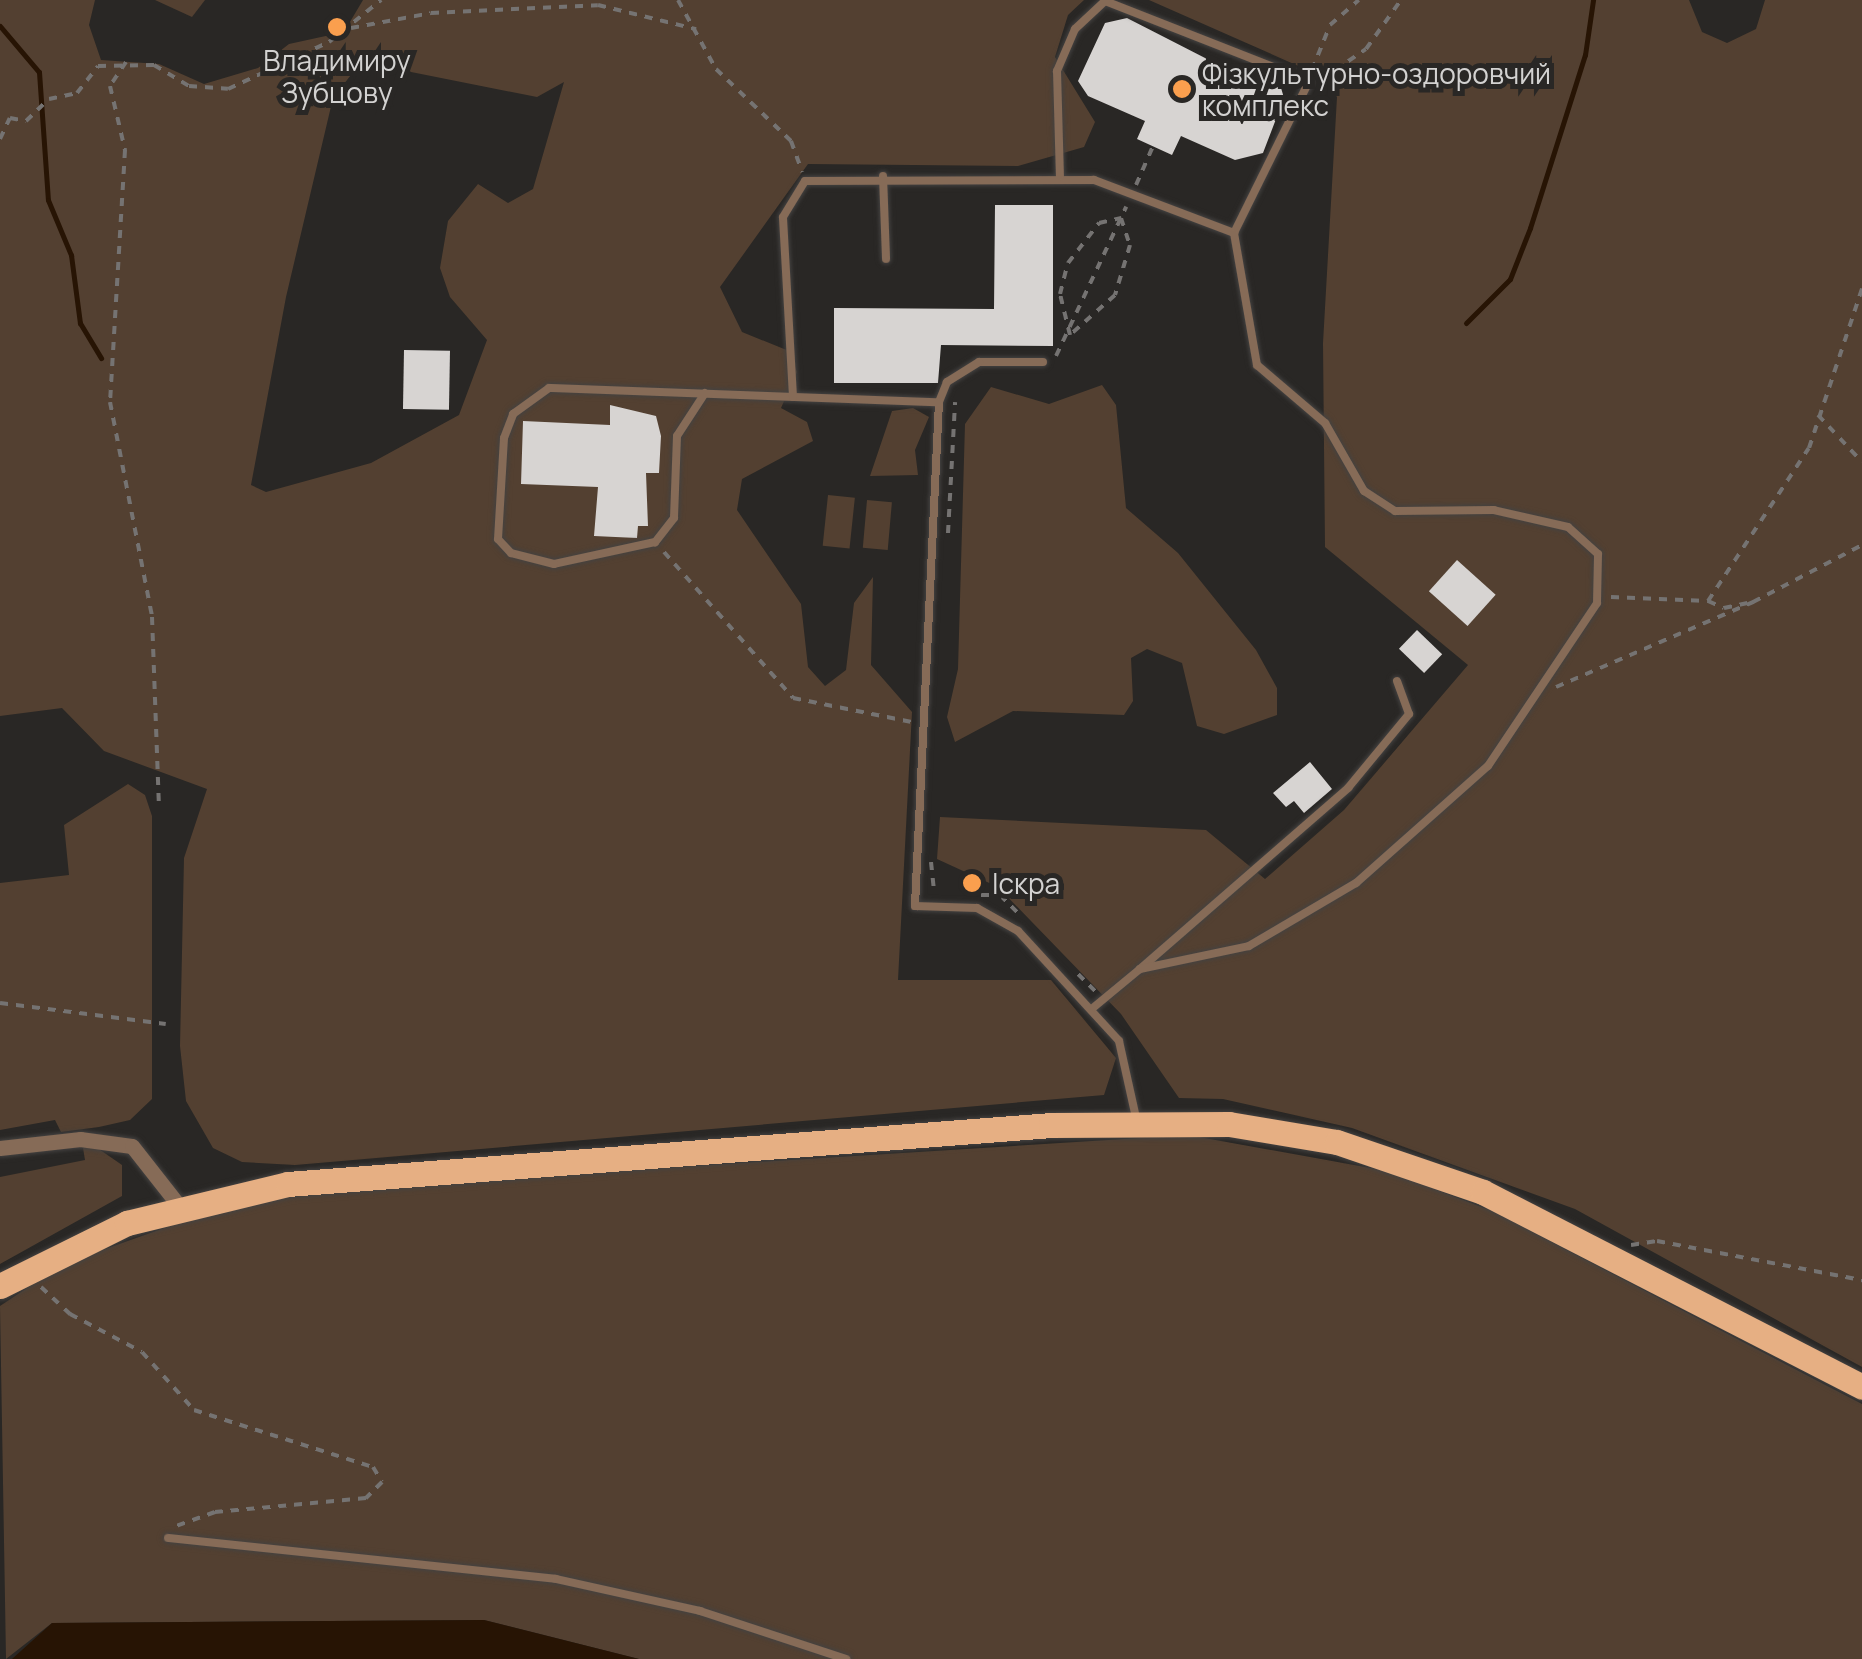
<!DOCTYPE html>
<html>
<head>
<meta charset="utf-8">
<style>
	body { margin:0 }
	#map { position:relative; width:1862px; height:1659px; overflow:hidden; background:#292725; font-family:Manrope,sans-serif }
	div>[style] { position:absolute }
	[style*='--x'] { left:calc(var(--x)*1px); top:calc(var(--y)*1px); width:calc(var(--w)*1px); rotate:calc(var(--a)*1deg) }
	.green>* { inset:0; background:#534031; transform-origin:0 0 }
	.water>* { inset:0; background:#271404 }
	.stream>* { height:5px; margin:-2.5px; padding:0 2.5px; transform-origin:2.5px; border-radius:2.5px; background:#271404 }
	.building>* { inset:0; background:#d7d4d2; transform-origin:0 0 }
	.path>* { height:4px; margin-top:-2px; transform-origin:0; background:repeating-linear-gradient(90deg,#757372 0 8px,transparent 0 16px) }
	.roads { filter:drop-shadow(0 0 2px #444241) drop-shadow(0 0 2px #444241) }
	.lane>* { height:8px; margin:-4px; padding:0 4px; transform-origin:4px; border-radius:4px; background:#866b57 }
	.street>* { height:15px; margin:-7.5px; padding:0 7.5px; transform-origin:7.5px; border-radius:7.5px; background:#866b57 }
	.primary>* { height:25px; margin:-12.5px; padding:0 12.5px; transform-origin:12.5px; border-radius:12.5px; background:#e6af83 }
	.dots>* { width:28px; height:28px; translate:-50% -50%; box-sizing:border-box; border:5px solid #292725; border-radius:50% }
	span { translate:-50% -50%; white-space:nowrap; text-align:center; line-height:1.15; -webkit-text-stroke:10px #292725; paint-order:stroke }
	.poi-label { font-size:28px; color:#d3d2d1 }
	.left { translate:0 -50%; text-align:left }
</style>
</head>
<body>
<div id="map">
	<div class="green">
		<div style="clip-path:polygon(evenodd,0 0,95px 0,89px 25px,101px 60px,159px 64px,204px 84px,258px 68px,289px 44px,344px 32px,363px 0,1084px 0,1068px 15px,1055px 57px,1095px 122px,1084px 147px,1018px 166px,808px 164px,720px 287px,742px 332px,789px 351px,797px 372px,781px 408px,807px 422px,813px 441px,742px 479px,737px 510px,801px 604px,808px 667px,825px 686px,846px 670px,854px 603px,873px 577px,871px 665px,912px 712px,898px 980px,1051px 980px,1116px 1058px,1104px 1095px,295px 1165px,242px 1162px,213px 1148px,186px 1101px,180px 1046px,184px 858px,207px 789px,104px 751px,62px 708px,0 716px,0 0,361px 62px,537px 97px,564px 82px,533px 189px,508px 203px,478px 184px,448px 221px,440px 268px,450px 297px,487px 340px,459px 415px,371px 463px,266px 492px,251px 485px,286px 297px,333px 98px,361px 62px)"></div>
		<div style="clip-path:polygon(155px 0,205px 0,192px 17px)"></div>
		<div style="clip-path:polygon(1149px 0,1689px 0,1702px 32px,1727px 43px,1756px 29px,1765px 0,1862px 0,1862px 1367px,1575px 1209px,1352px 1128px,1223px 1099px,1179px 1098px,1121px 1014px,998px 887px,937px 859px,940px 817px,1206px 830px,1265px 879px,1344px 810px,1468px 665px,1325px 547px,1323px 343px,1337px 97px,1321px 76px)"></div>
		<div style="clip-path:polygon(1102px 385px,1116px 405px,1126px 508px,1178px 553px,1256px 650px,1277px 688px,1277px 715px,1224px 734px,1197px 726px,1182px 663px,1147px 649px,1131px 658px,1133px 701px,1124px 715px,1013px 711px,955px 742px,947px 717px,958px 669px,965px 424px,991px 387px,1049px 404px)"></div>
		<div style="clip-path:polygon(913px 408px,929px 417px,915px 450px,918px 475px,870px 476px,892px 411px)"></div>
		<div style="left:828px;top:495px;width:27px;height:51px;rotate:6deg"></div>
		<div style="left:867px;top:500px;width:25px;height:48px;rotate:5deg"></div>
		<div style="clip-path:polygon(128px 784px,145px 795px,152px 816px,152px 1099px,130px 1120px,99px 1127px,61px 1132px,55px 1120px,0 1130px,0 883px,69px 875px,64px 825px)"></div>
		<div style="clip-path:polygon(1188px 1135px,1387px 1171px,1492px 1211px,1862px 1404px,1862px 1659px,639px 1659px,484px 1620px,52px 1623px,6px 1659px,0 1306px,63px 1264px,215px 1210px,324px 1189px)"></div>
		<div style="clip-path:polygon(96px 1147px,122px 1165px,122px 1196px,0 1264px,0 1177px,85px 1160px,83px 1148px)"></div>
	</div>
	<div class="water">
		<div style="clip-path:polygon(484px 1620px,639px 1659px,12px 1659px,52px 1623px)"></div>
	</div>
	<div class="stream">
		<div style="--x:0;--y:26;--w:60;--a:49.7"></div>
		<div style="--x:39;--y:72;--w:128;--a:86"></div>
		<div style="--x:48;--y:200;--w:60;--a:67.3"></div>
		<div style="--x:71;--y:255;--w:69;--a:82.5"></div>
		<div style="--x:80;--y:323;--w:41;--a:59"></div>
		<div style="--x:1466;--y:323;--w:62;--a:-45"></div>
		<div style="--x:1510;--y:279;--w:55;--a:-68.6"></div>
		<div style="--x:1530;--y:228;--w:182;--a:-72.4"></div>
		<div style="--x:1585;--y:55;--w:56;--a:-81.7"></div>
	</div>
	<div class="building">
		<div style="clip-path:polygon(1127px 18px,1248px 80px,1252px 71px,1279px 81px,1284px 98px,1263px 153px,1235px 160px,1181px 136px,1172px 155px,1137px 139px,1145px 121px,1088px 96px,1078px 81px,1105px 23px)"></div>
		<div style="clip-path:polygon(995px 205px,1053px 205px,1053px 346px,941px 345px,938px 383px,834px 383px,834px 308px,994px 309px)"></div>
		<div style="left:404px;top:350px;width:46px;height:59px;rotate:1deg"></div>
		<div style="clip-path:polygon(610px 405px,656px 416px,661px 436px,659px 473px,646px 473px,648px 526px,638px 526px,637px 538px,594px 536px,598px 487px,521px 484px,523px 421px,610px 425px)"></div>
		<div style="left:1457px;top:560px;width:52px;height:42px;rotate:42deg"></div>
		<div style="left:1417px;top:630px;width:35px;height:26px;rotate:44deg"></div>
		<div style="clip-path:polygon(1310px 762px,1332px 789px,1304px 813px,1294px 801px,1286px 807px,1273px 793px)"></div>
	</div>
	<div class="path">
		<div style="--x:678;--y:0;--w:79;--a:61.2"></div>
		<div style="--x:716;--y:69;--w:104;--a:43.8"></div>
		<div style="--x:791;--y:141;--w:33;--a:70"></div>
		<div style="--x:351;--y:28;--w:81;--a:-10.6"></div>
		<div style="--x:431;--y:13;--w:167;--a:-2.7"></div>
		<div style="--x:598;--y:5;--w:101;--a:13.8"></div>
		<div style="--x:126;--y:62;--w:29;--a:124"></div>
		<div style="--x:110;--y:86;--w:66;--a:76.8"></div>
		<div style="--x:125;--y:150;--w:252;--a:93.4"></div>
		<div style="--x:110;--y:402;--w:219;--a:78.9"></div>
		<div style="--x:152;--y:617;--w:188;--a:87.9"></div>
		<div style="--x:1312;--y:70;--w:48;--a:-68.2"></div>
		<div style="--x:1330;--y:25;--w:38;--a:-41"></div>
		<div style="--x:1322;--y:79;--w:53;--a:-34.3"></div>
		<div style="--x:1366;--y:49;--w:60;--a:-54.5"></div>
		<div style="--x:0;--y:139;--w:23;--a:-65"></div>
		<div style="--x:10;--y:118;--w:16;--a:11"></div>
		<div style="--x:26;--y:121;--w:32;--a:-44"></div>
		<div style="--x:49;--y:99;--w:29;--a:-12"></div>
		<div style="--x:77;--y:93;--w:34;--a:-52"></div>
		<div style="--x:98;--y:66;--w:56;--a:-1"></div>
		<div style="--x:154;--y:65;--w:41;--a:31"></div>
		<div style="--x:189;--y:86;--w:39;--a:4"></div>
		<div style="--x:228;--y:89;--w:111;--a:-25"></div>
		<div style="--x:329;--y:42;--w:67;--a:-38.9"></div>
		<div style="--x:1136;--y:185;--w:43;--a:-66.4"></div>
		<div style="--x:1121;--y:218;--w:28;--a:72"></div>
		<div style="--x:1130;--y:245;--w:52;--a:106.7"></div>
		<div style="--x:1115;--y:295;--w:60;--a:138.4"></div>
		<div style="--x:1070;--y:335;--w:42;--a:-103.7"></div>
		<div style="--x:1060;--y:294;--w:32;--a:-76"></div>
		<div style="--x:1068;--y:263;--w:51;--a:-52.2"></div>
		<div style="--x:1099;--y:223;--w:23;--a:-13"></div>
		<div style="--x:1056;--y:356;--w:165;--a:-64.8"></div>
		<div style="--x:1818;--y:415;--w:64;--a:46.9"></div>
		<div style="--x:948;--y:533;--w:131;--a:-86.9"></div>
		<div style="--x:664;--y:552;--w:195;--a:48.5"></div>
		<div style="--x:793;--y:698;--w:121;--a:11.4"></div>
		<div style="--x:1611;--y:597;--w:97;--a:2.4"></div>
		<div style="--x:1708;--y:601;--w:183;--a:-56.6"></div>
		<div style="--x:1809;--y:448;--w:168;--a:-71.6"></div>
		<div style="--x:1708;--y:601;--w:17;--a:24"></div>
		<div style="--x:1724;--y:608;--w:30;--a:-12"></div>
		<div style="--x:1753;--y:602;--w:123;--a:-27.6"></div>
		<div style="--x:1556;--y:687;--w:215;--a:-23.3"></div>
		<div style="--x:931;--y:862;--w:30;--a:84"></div>
		<div style="--x:981;--y:895;--w:19;--a:0"></div>
		<div style="--x:1000;--y:895;--w:31;--a:45"></div>
		<div style="--x:1078;--y:974;--w:25;--a:45"></div>
		<div style="--x:0;--y:1003;--w:167;--a:7.2"></div>
		<div style="--x:1631;--y:1245;--w:26;--a:-9"></div>
		<div style="--x:1657;--y:1241;--w:209;--a:10.8"></div>
		<div style="--x:41;--y:1287;--w:40;--a:43"></div>
		<div style="--x:70;--y:1314;--w:81;--a:27.8"></div>
		<div style="--x:142;--y:1352;--w:78;--a:48.1"></div>
		<div style="--x:194;--y:1410;--w:188;--a:17.7"></div>
		<div style="--x:373;--y:1467;--w:17;--a:59"></div>
		<div style="--x:382;--y:1482;--w:23;--a:135"></div>
		<div style="--x:366;--y:1498;--w:152;--a:174.7"></div>
		<div style="--x:215;--y:1512;--w:41;--a:160.3"></div>
	</div>
	<div class="roads">
		<div class="lane">
			<div style="--x:883;--y:176;--w:83;--a:87.9"></div>
			<div style="--x:1043;--y:362;--w:64;--a:180"></div>
			<div style="--x:979;--y:362;--w:38;--a:148"></div>
			<div style="--x:947;--y:382;--w:22;--a:112"></div>
			<div style="--x:939;--y:402;--w:505;--a:92.73"></div>
			<div style="--x:915;--y:906;--w:62;--a:1.8"></div>
			<div style="--x:977;--y:908;--w:47;--a:29.3"></div>
			<div style="--x:1018;--y:931;--w:149;--a:47.4"></div>
			<div style="--x:1119;--y:1041;--w:83;--a:77.5"></div>
			<div style="--x:705;--y:393;--w:51;--a:123.1"></div>
			<div style="--x:677;--y:436;--w:82;--a:92.1"></div>
			<div style="--x:674;--y:518;--w:31;--a:128"></div>
			<div style="--x:655;--y:542;--w:103;--a:167.7"></div>
			<div style="--x:554;--y:564;--w:44;--a:-165.7"></div>
			<div style="--x:511;--y:553;--w:19;--a:-133"></div>
			<div style="--x:498;--y:539;--w:101;--a:-86.6"></div>
			<div style="--x:504;--y:438;--w:26;--a:-69"></div>
			<div style="--x:513;--y:414;--w:44;--a:-35.8"></div>
			<div style="--x:549;--y:388;--w:390;--a:2.1"></div>
			<div style="--x:793;--y:397;--w:180;--a:-93.2"></div>
			<div style="--x:783;--y:217;--w:42;--a:-58.6"></div>
			<div style="--x:805;--y:181;--w:289;--a:-0.2"></div>
			<div style="--x:1094;--y:180;--w:150;--a:20.7"></div>
			<div style="--x:1234;--y:233;--w:169;--a:-63.7"></div>
			<div style="--x:1309;--y:81;--w:219;--a:-158.6"></div>
			<div style="--x:1105;--y:1;--w:41;--a:137"></div>
			<div style="--x:1075;--y:29;--w:46;--a:113.2"></div>
			<div style="--x:1057;--y:71;--w:106;--a:88.4"></div>
			<div style="--x:1140;--y:969;--w:276;--a:-41"></div>
			<div style="--x:1348;--y:788;--w:96;--a:-50.5"></div>
			<div style="--x:1409;--y:714;--w:35;--a:-110"></div>
			<div style="--x:1094;--y:1007;--w:60;--a:-39.6"></div>
			<div style="--x:1140;--y:969;--w:111;--a:-11.9"></div>
			<div style="--x:1249;--y:946;--w:124;--a:-30.5"></div>
			<div style="--x:1356;--y:883;--w:176;--a:-41.6"></div>
			<div style="--x:1488;--y:766;--w:196;--a:-56.2"></div>
			<div style="--x:1597;--y:603;--w:49;--a:-88.8"></div>
			<div style="--x:1598;--y:554;--w:40;--a:-138"></div>
			<div style="--x:1568;--y:527;--w:76;--a:-167.1"></div>
			<div style="--x:1494;--y:510;--w:99;--a:179.4"></div>
			<div style="--x:1395;--y:511;--w:37;--a:-147"></div>
			<div style="--x:1364;--y:491;--w:78;--a:-119.8"></div>
			<div style="--x:1325;--y:423;--w:89;--a:-139.5"></div>
			<div style="--x:1257;--y:365;--w:134;--a:-99.9"></div>
			<div style="--x:168;--y:1538;--w:390;--a:6"></div>
			<div style="--x:556;--y:1579;--w:148;--a:12.5"></div>
			<div style="--x:700;--y:1611;--w:154;--a:18.2"></div>
		</div>
		<div class="street">
			<div style="--x:0;--y:1148;--w:81;--a:-6.4"></div>
			<div style="--x:80;--y:1139;--w:52;--a:7.7"></div>
			<div style="--x:132;--y:1146;--w:78;--a:51.8"></div>
		</div>
		<div class="primary">
			<div style="--x:0;--y:1286;--w:142;--a:-26.4"></div>
			<div style="--x:127;--y:1223;--w:166;--a:-13.6"></div>
			<div style="--x:288;--y:1184;--w:765;--a:-4.42"></div>
			<div style="--x:1051;--y:1125;--w:178;--a:-0.3"></div>
			<div style="--x:1229;--y:1124;--w:109;--a:9.5"></div>
			<div style="--x:1337;--y:1142;--w:154;--a:18.9"></div>
			<div style="--x:1483;--y:1192;--w:426;--a:27.2"></div>
		</div>
	</div>
	<div class="dots">
		<div style="left:337px;top:27px;background:#fa9f4e"></div>
		<div style="left:1182px;top:89px;background:#fa9f4e"></div>
		<div style="left:972px;top:883px;background:#fa9f4e"></div>
	</div>
	<div class="poi-label">
		<span style="left:337px;top:76px">Владимиру<br>Зубцову</span>
		<span class="left" style="left:1202px;top:89px">Фізкультурно-оздоровчий<br>комплекс</span>
		<span class="left" style="left:992px;top:883px">Іскра</span>
	</div>
</div>
</body>
</html>
